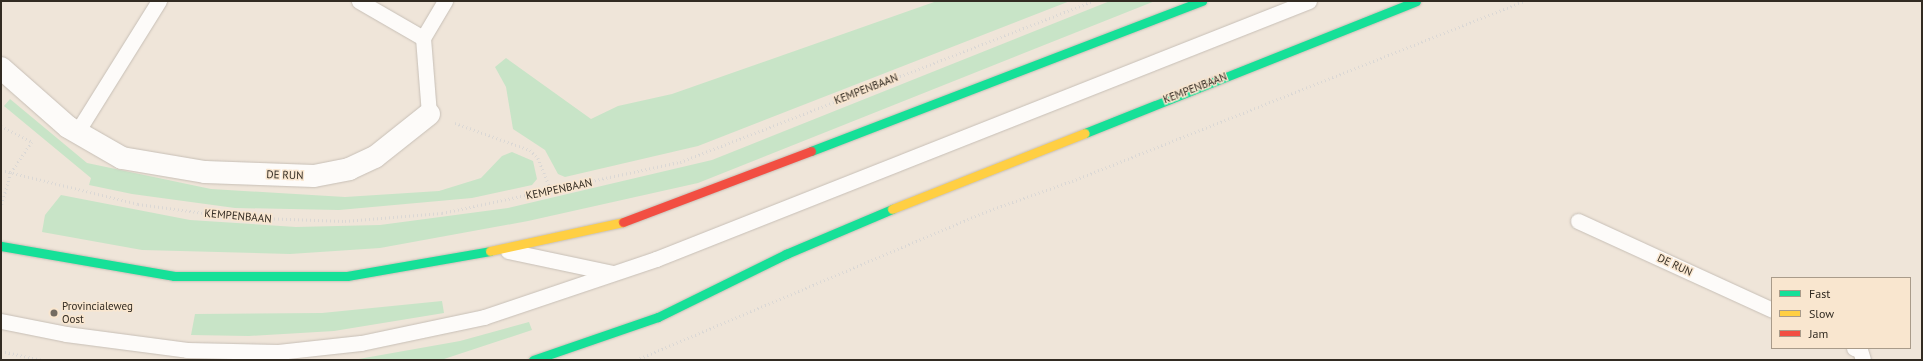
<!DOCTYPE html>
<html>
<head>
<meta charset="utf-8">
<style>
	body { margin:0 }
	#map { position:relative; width:1923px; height:361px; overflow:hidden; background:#efe5d9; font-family:"PT Sans",sans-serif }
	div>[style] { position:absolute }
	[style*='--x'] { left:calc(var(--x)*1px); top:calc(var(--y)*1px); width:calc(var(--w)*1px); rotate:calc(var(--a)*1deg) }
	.green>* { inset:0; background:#c8e4c7 }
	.path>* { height:2.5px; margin-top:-1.25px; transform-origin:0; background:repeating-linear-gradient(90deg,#dbd8d5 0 1px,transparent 0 4px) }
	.roads { filter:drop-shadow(0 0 1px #c7bfb6) drop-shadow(0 0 1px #c7bfb6) }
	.lane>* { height:15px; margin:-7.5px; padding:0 7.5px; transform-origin:7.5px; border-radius:7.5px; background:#fdfbf9 }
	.street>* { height:22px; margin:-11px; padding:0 11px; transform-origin:11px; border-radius:11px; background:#fdfbf9 }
	.fast>* { height:9px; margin:-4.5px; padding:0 4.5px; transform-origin:4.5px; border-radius:4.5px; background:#16e098 }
	.slow>* { height:9px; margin:-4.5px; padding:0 4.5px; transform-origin:4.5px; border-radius:4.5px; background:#ffcf43 }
	.jam>* { height:9px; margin:-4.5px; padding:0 4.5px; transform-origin:4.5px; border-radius:4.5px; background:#f24e42 }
	.dots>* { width:11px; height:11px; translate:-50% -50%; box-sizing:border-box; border:2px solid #f9e6cf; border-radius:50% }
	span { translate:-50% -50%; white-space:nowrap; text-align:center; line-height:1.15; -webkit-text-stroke:3px #f9e6cf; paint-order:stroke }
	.street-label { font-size:11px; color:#322b22 }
	.poi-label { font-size:11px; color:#322b22 }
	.left { translate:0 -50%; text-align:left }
	.frame { position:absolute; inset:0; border:2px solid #322b22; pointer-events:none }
	.legend { position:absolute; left:1771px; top:277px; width:140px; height:72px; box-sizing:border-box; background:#f9e6cf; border:1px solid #a99b8a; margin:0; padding:5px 7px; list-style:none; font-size:12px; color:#322b22 }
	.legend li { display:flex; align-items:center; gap:8px; height:20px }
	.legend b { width:20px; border:1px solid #a99b8a }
</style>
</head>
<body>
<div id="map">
	<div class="green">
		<div style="clip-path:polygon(937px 1px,1070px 1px,698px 146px,565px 177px,558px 174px,545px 150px,513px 129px,506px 87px,495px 67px,506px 58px,591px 119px,618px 106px,672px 94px)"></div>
		<div style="clip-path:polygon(1110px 1px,1155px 1px,698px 183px,528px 221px,380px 248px,290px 254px,142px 250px,42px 232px,45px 215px,61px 195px,190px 220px,296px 227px,380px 225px,508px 208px,712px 160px)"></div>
		<div style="clip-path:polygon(10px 99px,87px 163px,211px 189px,345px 197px,439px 191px,481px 178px,502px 156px,512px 152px,533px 161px,537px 179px,532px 185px,472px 198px,339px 210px,235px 208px,132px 194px,89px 185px,91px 178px,4px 106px)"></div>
		<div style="clip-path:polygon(442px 301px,444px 313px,334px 331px,249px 336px,191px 335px,195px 314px,322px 313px)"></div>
		<div style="clip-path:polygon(529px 322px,532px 330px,441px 360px,353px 360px,460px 341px)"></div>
	</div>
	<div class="path">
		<div style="--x:455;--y:123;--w:80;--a:19.8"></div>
		<div style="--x:530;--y:150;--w:11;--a:45"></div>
		<div style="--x:538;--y:158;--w:35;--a:68"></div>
		<div style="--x:1;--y:126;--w:35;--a:27"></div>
		<div style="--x:32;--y:142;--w:37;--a:124"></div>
		<div style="--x:11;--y:173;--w:36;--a:106"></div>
		<div style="--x:1;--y:170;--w:141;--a:13.9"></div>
		<div style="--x:138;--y:204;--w:97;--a:7.7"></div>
		<div style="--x:234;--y:217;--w:111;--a:2.1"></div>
		<div style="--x:345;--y:221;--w:97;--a:-4.7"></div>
		<div style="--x:442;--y:213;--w:243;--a:-12.1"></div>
		<div style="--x:680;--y:162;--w:442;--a:-21.3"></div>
		<div style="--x:1;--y:351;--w:42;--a:12.4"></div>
		<div style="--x:636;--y:360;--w:376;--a:-23"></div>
		<div style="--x:982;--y:213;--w:96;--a:-19.6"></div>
		<div style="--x:1072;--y:181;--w:487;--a:-21.7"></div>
	</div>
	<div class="roads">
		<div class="lane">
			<div style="--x:359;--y:1;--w:74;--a:30"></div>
			<div style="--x:429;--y:114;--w:76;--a:-94.5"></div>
			<div style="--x:423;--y:38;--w:43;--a:-59.3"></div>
			<div style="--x:77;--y:132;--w:155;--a:-58"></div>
			<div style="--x:1578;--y:221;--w:213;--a:24.6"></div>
			<div style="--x:508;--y:251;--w:106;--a:11.9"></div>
			<div style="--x:1;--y:321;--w:66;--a:11.3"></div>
			<div style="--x:66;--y:334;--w:122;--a:7.5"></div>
			<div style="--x:187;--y:350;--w:91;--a:1.3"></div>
			<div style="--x:278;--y:352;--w:83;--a:-6.2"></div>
			<div style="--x:361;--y:343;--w:126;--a:-11.9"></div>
			<div style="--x:484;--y:317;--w:182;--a:-18.6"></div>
			<div style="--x:656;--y:259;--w:702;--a:-21.56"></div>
			<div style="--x:1854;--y:348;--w:6;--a:18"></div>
			<div style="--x:1860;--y:350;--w:10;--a:73"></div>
		</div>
		<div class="street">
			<div style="--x:1;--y:68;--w:89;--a:41.4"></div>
			<div style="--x:68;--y:127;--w:62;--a:29.9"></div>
			<div style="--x:122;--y:158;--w:84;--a:9.6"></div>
			<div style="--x:205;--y:172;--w:109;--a:2.1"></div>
			<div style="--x:314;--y:176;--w:36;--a:-11"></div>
			<div style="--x:349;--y:169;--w:29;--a:-25"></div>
			<div style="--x:375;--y:157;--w:69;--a:-38.5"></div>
		</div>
		<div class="fast">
			<div style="--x:1085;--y:133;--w:356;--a:-21.7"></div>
			<div style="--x:811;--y:151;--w:419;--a:-21"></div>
			<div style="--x:1;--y:246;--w:176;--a:9.8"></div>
			<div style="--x:174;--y:276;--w:173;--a:0"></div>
			<div style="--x:347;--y:276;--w:145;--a:-9.9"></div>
			<div style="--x:533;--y:360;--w:132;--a:-19"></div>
			<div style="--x:658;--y:317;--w:143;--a:-26.2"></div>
			<div style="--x:786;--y:254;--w:115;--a:-23"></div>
		</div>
		<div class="slow">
			<div style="--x:892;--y:209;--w:207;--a:-21.5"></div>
			<div style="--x:490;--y:251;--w:136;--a:-12.3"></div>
		</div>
		<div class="jam">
			<div style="--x:623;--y:222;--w:201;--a:-20.7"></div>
		</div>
	</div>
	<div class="dots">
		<div style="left:54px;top:313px;background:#746c62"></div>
	</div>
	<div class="street-label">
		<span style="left:1195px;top:88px;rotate:-21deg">KEMPENBAAN</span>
		<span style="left:866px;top:89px;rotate:-21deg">KEMPENBAAN</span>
		<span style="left:285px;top:175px;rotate:2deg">DE RUN</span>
		<span style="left:559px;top:189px;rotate:-12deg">KEMPENBAAN</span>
		<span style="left:238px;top:216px;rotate:5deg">KEMPENBAAN</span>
		<span style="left:1675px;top:265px;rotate:25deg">DE RUN</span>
	</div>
	<div class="poi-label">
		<span class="left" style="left:62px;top:313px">Provincialeweg<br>Oost</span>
	</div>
	<div class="frame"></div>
	<ul class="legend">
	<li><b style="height:5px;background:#16e098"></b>Fast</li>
	<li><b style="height:5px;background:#ffcf43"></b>Slow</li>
	<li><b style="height:5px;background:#f24e42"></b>Jam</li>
	</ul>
</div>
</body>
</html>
